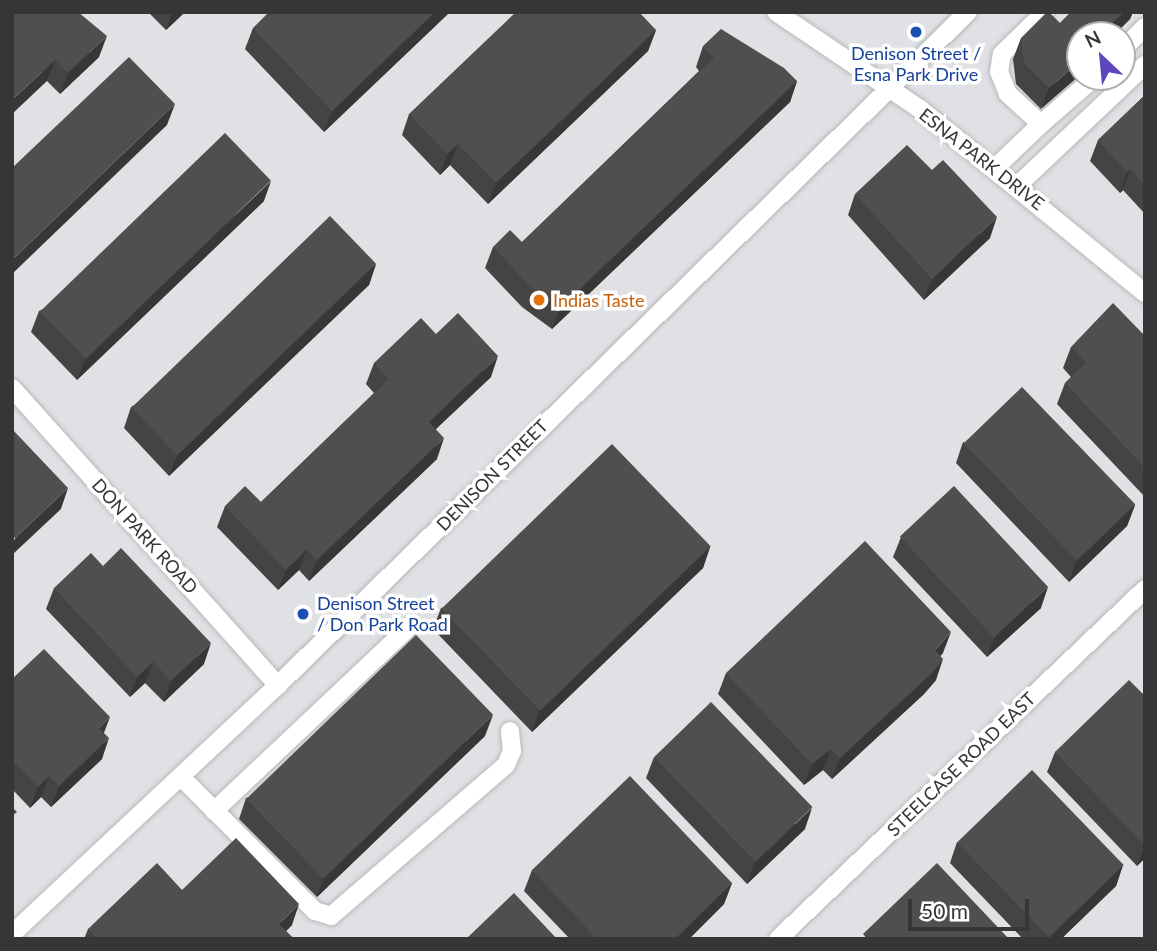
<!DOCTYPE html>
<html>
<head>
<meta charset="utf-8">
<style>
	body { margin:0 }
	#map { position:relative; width:1157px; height:951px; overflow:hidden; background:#e0e1e4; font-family:Lato,sans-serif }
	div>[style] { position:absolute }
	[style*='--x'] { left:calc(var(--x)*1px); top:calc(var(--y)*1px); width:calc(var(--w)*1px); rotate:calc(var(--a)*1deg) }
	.roads { filter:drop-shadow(0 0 2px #b8b9bb) drop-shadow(0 0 2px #b8b9bb) }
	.minor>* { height:18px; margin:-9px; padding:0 9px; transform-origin:9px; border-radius:9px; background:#fff }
	.wall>* { inset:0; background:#464442 }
	.shaded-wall>* { inset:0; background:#393736 }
	.building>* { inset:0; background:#514f4d; transform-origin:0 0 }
	.dots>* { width:19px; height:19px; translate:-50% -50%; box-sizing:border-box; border:4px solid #fff; border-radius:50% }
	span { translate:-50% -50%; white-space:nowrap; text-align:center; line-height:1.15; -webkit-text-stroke:7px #fff; paint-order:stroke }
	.transit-label { font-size:18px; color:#164399 }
	.left { translate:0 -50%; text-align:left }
	.street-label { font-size:18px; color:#353637 }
	.food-label { font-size:18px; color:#c56008 }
	.frame { position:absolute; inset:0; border:14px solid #353637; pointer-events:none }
	.north { position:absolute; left:1066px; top:21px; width:70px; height:70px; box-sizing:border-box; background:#fff; border:2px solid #aeafaf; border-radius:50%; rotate:334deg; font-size:19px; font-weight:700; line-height:28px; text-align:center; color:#353637 }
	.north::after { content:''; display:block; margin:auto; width:24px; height:32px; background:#5f44bc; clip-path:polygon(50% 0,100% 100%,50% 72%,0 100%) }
	.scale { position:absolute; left:908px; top:899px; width:121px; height:32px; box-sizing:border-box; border:4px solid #353637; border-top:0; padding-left:9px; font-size:21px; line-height:24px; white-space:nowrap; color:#353637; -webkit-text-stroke:5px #fff; paint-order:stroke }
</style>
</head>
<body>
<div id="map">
	<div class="roads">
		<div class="minor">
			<div style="--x:776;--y:12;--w:174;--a:34"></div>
			<div style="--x:920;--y:109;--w:291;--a:39.3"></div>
			<div style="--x:1122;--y:50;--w:33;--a:-45"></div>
			<div style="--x:1041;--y:124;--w:72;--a:-41"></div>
			<div style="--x:995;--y:168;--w:64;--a:-43.7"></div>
			<div style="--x:1041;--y:124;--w:45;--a:-137.7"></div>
			<div style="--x:1008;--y:94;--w:24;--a:-112"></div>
			<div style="--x:999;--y:72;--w:18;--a:-81"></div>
			<div style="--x:1002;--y:54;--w:60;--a:-44.3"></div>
			<div style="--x:1017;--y:186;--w:176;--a:-43.4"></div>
			<div style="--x:12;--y:388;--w:399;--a:48.2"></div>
			<div style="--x:181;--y:777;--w:190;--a:45"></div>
			<div style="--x:315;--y:911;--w:17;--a:17"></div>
			<div style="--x:331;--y:916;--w:231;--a:-40.8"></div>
			<div style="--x:506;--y:765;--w:15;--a:-67"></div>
			<div style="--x:512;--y:751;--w:20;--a:-96"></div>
			<div style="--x:214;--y:811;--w:262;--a:-43.3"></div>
			<div style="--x:12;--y:934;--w:364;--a:-43.1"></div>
			<div style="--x:278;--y:685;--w:964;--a:-44.29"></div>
			<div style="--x:778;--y:939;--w:507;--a:-43.64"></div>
		</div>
	</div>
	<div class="wall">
		<div style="clip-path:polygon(12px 12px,99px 57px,60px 94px,47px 81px)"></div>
		<div style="clip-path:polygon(148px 12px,185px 12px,166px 30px)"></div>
		<div style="clip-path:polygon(450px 12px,324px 132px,245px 49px,253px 28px)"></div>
		<div style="clip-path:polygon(1071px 12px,1133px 12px,1130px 19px,1114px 35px,1080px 35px,1041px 109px,1016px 84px,1013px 59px,1021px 38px,1060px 23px)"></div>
		<div style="clip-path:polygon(656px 30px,648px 51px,488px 204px,450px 165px,440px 175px,402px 135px,409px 114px)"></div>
		<div style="clip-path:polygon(703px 46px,797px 81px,790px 102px,552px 329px,522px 307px,485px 268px,493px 247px,522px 242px,699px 71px,696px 67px)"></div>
		<div style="clip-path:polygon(1145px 95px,1145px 214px,1123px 190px,1120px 193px,1090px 161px,1098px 140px)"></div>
		<div style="clip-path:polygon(855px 194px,990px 238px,924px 300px,848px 215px)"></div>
		<div style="clip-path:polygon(264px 201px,77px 380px,31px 332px,39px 311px)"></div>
		<div style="clip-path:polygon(376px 264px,369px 285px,169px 476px,124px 428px,131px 407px)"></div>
		<div style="clip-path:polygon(436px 334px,491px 377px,436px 429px,437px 459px,309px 581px,299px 570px,278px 590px,217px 527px,225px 506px,261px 502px,374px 393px,366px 384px,374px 363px)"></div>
		<div style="clip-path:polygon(1145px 336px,1145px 497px,1057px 404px,1065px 383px,1071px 377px,1063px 368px,1071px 347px)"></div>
		<div style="clip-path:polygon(963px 442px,1135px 505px,1127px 526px,1069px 582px,956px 463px)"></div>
		<div style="clip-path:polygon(901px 537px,1041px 608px,987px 657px,893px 557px)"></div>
		<div style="clip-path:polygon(710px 547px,703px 568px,532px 732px,433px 629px,441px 608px)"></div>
		<div style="clip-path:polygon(103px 566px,204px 664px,164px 702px,145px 683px,130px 697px,46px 609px,54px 588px)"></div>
		<div style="clip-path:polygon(943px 653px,940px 656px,936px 680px,924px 694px,832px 779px,823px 770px,804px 785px,718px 694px,726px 673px)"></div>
		<div style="clip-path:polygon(12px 679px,104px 733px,102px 759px,51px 807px,41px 797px,30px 808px,12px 789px)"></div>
		<div style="clip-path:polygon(1145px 696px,1145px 858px,1137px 866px,1047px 772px,1055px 752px)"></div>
		<div style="clip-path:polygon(485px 736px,317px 897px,239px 819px,246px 798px)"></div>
		<div style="clip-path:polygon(654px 757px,805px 829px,747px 884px,646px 778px)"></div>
		<div style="clip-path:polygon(957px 842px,1123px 865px,1116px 886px,1061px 939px,1023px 939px,950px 863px)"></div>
		<div style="clip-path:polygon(532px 870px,732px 883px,724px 904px,689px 939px,570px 939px,524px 891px)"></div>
		<div style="clip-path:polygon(182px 890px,292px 925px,286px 931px,294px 939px,84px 939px,88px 929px)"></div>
	</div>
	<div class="shaded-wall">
		<div style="clip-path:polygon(172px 12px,185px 12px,166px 30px)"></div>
		<div style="clip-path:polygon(435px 12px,450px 12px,324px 132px,332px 111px)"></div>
		<div style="clip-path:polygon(1124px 12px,1133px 12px,1130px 19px,1114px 35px,1100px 35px)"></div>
		<div style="clip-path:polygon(656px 30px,648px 51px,488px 204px,496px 183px)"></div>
		<div style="clip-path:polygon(107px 36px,99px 57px,60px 94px,68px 73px)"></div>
		<div style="clip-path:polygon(55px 60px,47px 81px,12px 114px,12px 100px)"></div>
		<div style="clip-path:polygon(1080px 61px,1080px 75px,1041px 109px,1049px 88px)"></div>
		<div style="clip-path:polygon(797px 81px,790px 102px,552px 329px,560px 308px)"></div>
		<div style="clip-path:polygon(175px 104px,167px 125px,12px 274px,12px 260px)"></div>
		<div style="clip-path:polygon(458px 144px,450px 165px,440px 175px,447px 154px)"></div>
		<div style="clip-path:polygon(1130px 169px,1123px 190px,1120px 193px,1127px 172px)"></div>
		<div style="clip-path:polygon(271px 181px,264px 201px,77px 380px,85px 359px)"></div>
		<div style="clip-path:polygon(997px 217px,990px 238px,924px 300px,932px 279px)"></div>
		<div style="clip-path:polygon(376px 264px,369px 285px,169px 476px,177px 455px)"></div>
		<div style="clip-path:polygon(498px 356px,491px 377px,421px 443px,429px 422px)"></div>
		<div style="clip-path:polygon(444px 438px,437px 459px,309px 581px,317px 560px)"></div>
		<div style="clip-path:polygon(68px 488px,61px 509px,12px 555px,12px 547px,15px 538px)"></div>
		<div style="clip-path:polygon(1135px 505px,1127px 526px,1069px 582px,1076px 561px)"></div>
		<div style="clip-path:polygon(710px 547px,703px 568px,532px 732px,539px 711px)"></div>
		<div style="clip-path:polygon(307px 549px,299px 570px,278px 590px,286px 570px)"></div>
		<div style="clip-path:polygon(1048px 587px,1041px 608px,987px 657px,995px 636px)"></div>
		<div style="clip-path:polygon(951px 632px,943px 653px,927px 671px,935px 650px)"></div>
		<div style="clip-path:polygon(211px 643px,204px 664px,164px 702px,171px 681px)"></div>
		<div style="clip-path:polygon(943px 659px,936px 680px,924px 694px,832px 779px,840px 758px)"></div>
		<div style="clip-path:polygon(153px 662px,145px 683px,130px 697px,137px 677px)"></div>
		<div style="clip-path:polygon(493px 715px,485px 736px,317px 897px,324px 876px)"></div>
		<div style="clip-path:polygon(110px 717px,102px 738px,99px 728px)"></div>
		<div style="clip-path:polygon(109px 738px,102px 759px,51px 807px,59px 786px)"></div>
		<div style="clip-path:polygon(831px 749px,823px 770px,804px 785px,812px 764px)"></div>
		<div style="clip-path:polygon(49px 776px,41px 797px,30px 808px,38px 787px)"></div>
		<div style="clip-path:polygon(812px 808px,805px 829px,747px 884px,754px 863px)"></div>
		<div style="clip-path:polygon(1145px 845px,1145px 858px,1137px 866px)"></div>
		<div style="clip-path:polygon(1123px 865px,1116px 886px,1061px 939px,1048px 939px)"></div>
		<div style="clip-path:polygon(732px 883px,724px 904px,689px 939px,675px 939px)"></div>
		<div style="clip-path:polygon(299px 904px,292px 925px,278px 939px,279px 924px)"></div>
	</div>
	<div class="building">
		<div style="clip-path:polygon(12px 12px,78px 12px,107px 36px,68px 73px,55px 60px,12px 100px)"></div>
		<div style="clip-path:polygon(269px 12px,435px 12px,332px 111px,253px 28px)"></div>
		<div style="clip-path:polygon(516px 12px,639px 12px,656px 30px,496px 183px,458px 144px,447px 154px,409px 114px)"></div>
		<div style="clip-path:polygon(1047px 12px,1049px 12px,1060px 23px,1071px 12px,1124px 12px,1100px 35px,1080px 35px,1080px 61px,1049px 88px,1024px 63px,1021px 38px)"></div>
		<div style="clip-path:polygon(721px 29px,784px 68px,797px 81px,560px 308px,530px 286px,493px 247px,510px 230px,522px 242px,714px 58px,703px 46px)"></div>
		<div style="clip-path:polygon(129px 57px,175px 104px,12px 260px,12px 168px)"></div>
		<div style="clip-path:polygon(1145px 95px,1145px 185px,1130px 169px,1127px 172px,1098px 140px)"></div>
		<div style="left:225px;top:133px;width:66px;height:257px;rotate:46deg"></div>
		<div style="clip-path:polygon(907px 145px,932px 170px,943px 160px,997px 217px,932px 279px,855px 194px)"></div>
		<div style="left:330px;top:216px;width:66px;height:276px;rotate:46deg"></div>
		<div style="clip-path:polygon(1113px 303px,1145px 336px,1145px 468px,1065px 383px,1086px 363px,1071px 347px)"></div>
		<div style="clip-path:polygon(458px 313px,498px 356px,429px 422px,444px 438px,317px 560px,307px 549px,286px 570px,225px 506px,245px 486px,261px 502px,389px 379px,374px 363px,421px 318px,436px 334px)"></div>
		<div style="left:1022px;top:387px;width:163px;height:81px;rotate:46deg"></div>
		<div style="clip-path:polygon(12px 429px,68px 488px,15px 538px,12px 535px)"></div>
		<div style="left:612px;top:444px;width:142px;height:237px;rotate:46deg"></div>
		<div style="left:954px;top:486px;width:138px;height:74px;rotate:47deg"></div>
		<div style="clip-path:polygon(865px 541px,951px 632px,935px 650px,943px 659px,932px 673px,840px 758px,831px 749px,812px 764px,726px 673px)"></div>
		<div style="clip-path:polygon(121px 548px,211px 643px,171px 681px,153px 662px,137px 677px,54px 588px,91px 553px,103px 566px)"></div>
		<div style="left:416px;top:635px;width:111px;height:236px;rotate:46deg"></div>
		<div style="clip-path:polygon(44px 649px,110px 717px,99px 728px,109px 738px,59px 786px,49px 776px,38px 787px,12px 760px,12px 679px)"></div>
		<div style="clip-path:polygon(1129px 680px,1145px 696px,1144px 845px,1055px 752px)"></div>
		<div style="left:711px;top:702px;width:146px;height:79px;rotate:46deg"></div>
		<div style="left:1032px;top:770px;width:132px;height:104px;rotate:46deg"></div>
		<div style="clip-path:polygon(630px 776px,732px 883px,675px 939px,597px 939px,532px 870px)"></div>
		<div style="clip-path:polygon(12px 807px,17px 812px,12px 816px)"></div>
		<div style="clip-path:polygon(236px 838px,299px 904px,279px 924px,294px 939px,97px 939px,88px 929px,157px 863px,182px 890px)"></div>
		<div style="clip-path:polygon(937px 863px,1009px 939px,867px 939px,863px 934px)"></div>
		<div style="clip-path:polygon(514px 893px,557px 939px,466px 939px)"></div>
	</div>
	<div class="dots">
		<div style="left:916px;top:32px;background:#1a4fb4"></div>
		<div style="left:539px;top:300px;background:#e8710a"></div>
		<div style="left:303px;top:614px;background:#1a4fb4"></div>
	</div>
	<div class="transit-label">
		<span style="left:916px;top:64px">Denison Street /<br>Esna Park Drive</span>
		<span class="left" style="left:317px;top:614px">Denison Street<br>/ Don Park Road</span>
	</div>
	<div class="street-label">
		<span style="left:982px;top:159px;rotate:38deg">ESNA PARK DRIVE</span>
		<span style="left:492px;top:475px;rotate:-45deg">DENISON STREET</span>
		<span style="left:145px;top:536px;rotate:48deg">DON PARK ROAD</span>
		<span style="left:961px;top:764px;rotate:-44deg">STEELCASE ROAD EAST</span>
	</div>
	<div class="food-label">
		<span class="left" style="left:553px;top:300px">Indias Taste</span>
	</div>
	<div class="frame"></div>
	<div class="north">N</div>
	<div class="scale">50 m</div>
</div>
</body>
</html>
